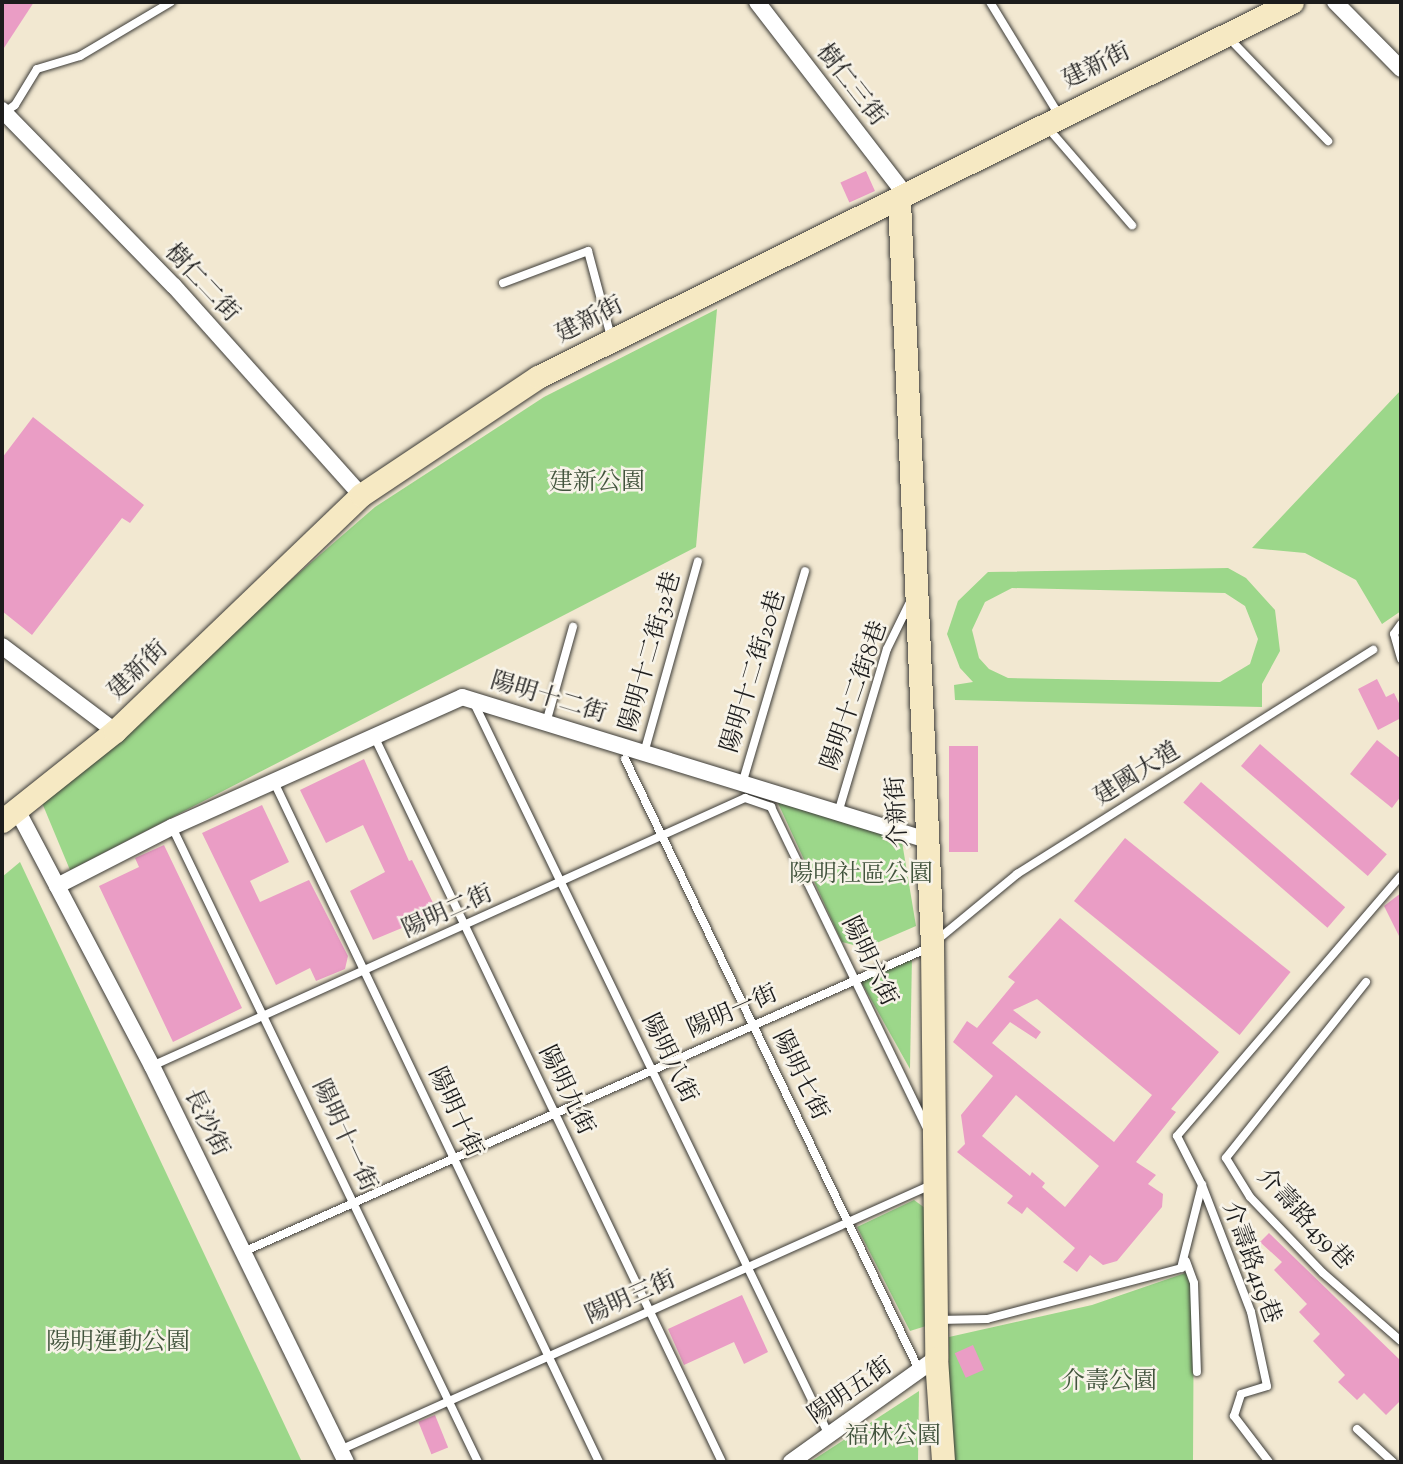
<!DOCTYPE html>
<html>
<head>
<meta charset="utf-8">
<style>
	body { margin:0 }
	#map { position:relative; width:1403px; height:1464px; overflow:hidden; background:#f2e8d1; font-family:"Sorts Mill Goudy","Noto Serif TC",serif }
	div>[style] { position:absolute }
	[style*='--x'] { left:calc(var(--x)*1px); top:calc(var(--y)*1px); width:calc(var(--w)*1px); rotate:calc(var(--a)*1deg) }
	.green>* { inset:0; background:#9cd78a }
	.building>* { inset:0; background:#ea9dc5; transform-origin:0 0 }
	.roads { filter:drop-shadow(0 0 2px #3c3b37) drop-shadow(0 0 2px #3c3b37) }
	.lane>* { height:8px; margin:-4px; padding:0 4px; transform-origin:4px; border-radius:4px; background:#fff }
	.street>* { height:16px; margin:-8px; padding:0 8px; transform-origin:8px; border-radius:8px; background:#fff }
	.secondary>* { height:23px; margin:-11.5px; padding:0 11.5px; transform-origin:11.5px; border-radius:11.5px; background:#f6e9c3 }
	span { translate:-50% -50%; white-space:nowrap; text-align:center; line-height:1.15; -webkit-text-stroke:5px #f7f3e8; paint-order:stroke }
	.street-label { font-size:24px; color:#1c1c1c }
	.park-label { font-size:24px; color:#42543d }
	.frame { position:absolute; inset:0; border:4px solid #1c1c1c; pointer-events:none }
</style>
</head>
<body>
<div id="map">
	<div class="green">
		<div style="clip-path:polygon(717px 309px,696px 547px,70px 870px,40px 798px,375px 507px,544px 397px)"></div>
		<div style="clip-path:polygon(1401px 390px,1401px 611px,1382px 624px,1356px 580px,1305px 553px,1252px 548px)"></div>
		<div style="clip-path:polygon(evenodd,1228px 568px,1246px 578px,1275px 610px,1280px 651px,1262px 684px,1262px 707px,955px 700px,954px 685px,973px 682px,960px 668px,947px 634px,958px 601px,988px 572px,1228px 568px,1012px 588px,1225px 593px,1245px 606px,1258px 639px,1250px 664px,1220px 682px,1008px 678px,989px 669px,979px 658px,972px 630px,985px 602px,1012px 588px)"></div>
		<div style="clip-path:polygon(777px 801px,901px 836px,916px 926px,865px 948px,842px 942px)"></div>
		<div style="clip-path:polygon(20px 862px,302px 1462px,2px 1462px,2px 877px)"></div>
		<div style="clip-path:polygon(912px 955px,910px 1069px,859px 978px)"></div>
		<div style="clip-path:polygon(914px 1200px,925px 1208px,926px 1326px,910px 1331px,857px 1227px)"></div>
		<div style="clip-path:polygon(1194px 1270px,1193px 1462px,949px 1462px,949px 1337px,1092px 1305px)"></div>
		<div style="clip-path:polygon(919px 1391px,918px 1462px,810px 1462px)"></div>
	</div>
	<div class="building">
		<div style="clip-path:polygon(2px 2px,34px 2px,2px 51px)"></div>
		<div style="left:866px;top:171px;width:22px;height:28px;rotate:66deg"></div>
		<div style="clip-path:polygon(33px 417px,144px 505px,130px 523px,122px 518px,32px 635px,2px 611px,2px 458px)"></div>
		<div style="clip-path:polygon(1377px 679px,1386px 697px,1394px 693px,1401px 707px,1401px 718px,1378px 730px,1358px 689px)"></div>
		<div style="clip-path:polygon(1377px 740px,1401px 759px,1401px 796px,1392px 808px,1350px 774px)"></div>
		<div style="left:1260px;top:744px;width:168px;height:29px;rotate:41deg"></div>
		<div style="left:949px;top:746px;width:29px;height:106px"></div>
		<div style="clip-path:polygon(364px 759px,409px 861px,412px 860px,438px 913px,373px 940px,350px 891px,385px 872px,363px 825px,326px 843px,300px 790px)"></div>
		<div style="left:1201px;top:782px;width:191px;height:27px;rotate:41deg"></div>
		<div style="clip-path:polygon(262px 805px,289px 862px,250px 881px,260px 902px,309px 880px,348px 956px,345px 969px,316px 981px,310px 968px,276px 985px,202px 833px)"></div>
		<div style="left:1125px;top:838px;width:213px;height:81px;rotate:39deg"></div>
		<div style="clip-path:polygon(164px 845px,242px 1008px,173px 1042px,99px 886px,139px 867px,135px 858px)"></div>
		<div style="clip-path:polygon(1401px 893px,1401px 940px,1384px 906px)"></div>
		<div style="clip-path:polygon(evenodd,1060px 918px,1219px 1052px,1171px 1109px,1176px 1112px,1136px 1162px,1156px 1175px,1148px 1184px,1163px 1194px,1162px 1207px,1117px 1261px,1103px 1265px,1090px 1255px,1077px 1272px,1063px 1262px,1075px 1248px,1027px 1207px,1022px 1214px,1007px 1203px,1013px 1196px,957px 1152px,965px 1144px,961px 1115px,993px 1076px,953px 1042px,967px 1021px,977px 1028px,1015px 982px,1008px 977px,1060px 918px,1037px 999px,1152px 1095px,1114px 1142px,992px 1043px,1010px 1022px,1036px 1039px,1041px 1032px,1013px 1010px,1037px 999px,1060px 918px,1016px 1095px,1099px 1166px,1065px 1207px,1042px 1187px,1045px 1183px,1032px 1172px,1030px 1176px,982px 1136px,1016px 1095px)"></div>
		<div style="clip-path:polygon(1269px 1233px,1401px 1361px,1401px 1400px,1386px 1415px,1364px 1393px,1357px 1400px,1338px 1382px,1345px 1375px,1313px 1341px,1320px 1334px,1299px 1312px,1307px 1304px,1274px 1270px,1282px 1262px,1260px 1242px)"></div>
		<div style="clip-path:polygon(742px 1295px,768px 1352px,744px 1364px,734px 1342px,684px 1365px,668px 1329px)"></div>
		<div style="left:973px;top:1345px;width:27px;height:20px;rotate:66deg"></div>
		<div style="left:435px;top:1415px;width:35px;height:18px;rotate:68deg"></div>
	</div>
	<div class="roads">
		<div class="lane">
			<div style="--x:990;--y:2;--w:132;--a:58.6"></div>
			<div style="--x:1227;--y:36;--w:146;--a:46.1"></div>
			<div style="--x:5;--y:112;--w:12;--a:-35"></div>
			<div style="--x:15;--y:105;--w:42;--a:-58.6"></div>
			<div style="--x:37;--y:69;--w:45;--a:-16.8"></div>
			<div style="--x:80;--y:56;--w:106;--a:-30.7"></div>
			<div style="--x:1047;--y:127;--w:130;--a:49.1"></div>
			<div style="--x:503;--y:283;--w:91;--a:-20.6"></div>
			<div style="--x:588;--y:251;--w:89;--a:75"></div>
			<div style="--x:1401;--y:624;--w:12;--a:125"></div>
			<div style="--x:1394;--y:634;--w:26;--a:74"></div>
			<div style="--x:473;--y:701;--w:816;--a:64.13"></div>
			<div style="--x:546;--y:723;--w:100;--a:-74.3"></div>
			<div style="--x:374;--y:736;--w:805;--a:64.39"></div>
			<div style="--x:644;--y:753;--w:199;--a:-74.3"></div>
			<div style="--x:625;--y:759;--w:680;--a:64.3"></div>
			<div style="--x:273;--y:780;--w:756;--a:64.45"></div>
			<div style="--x:742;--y:784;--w:222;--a:-73.5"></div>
			<div style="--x:838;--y:813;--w:171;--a:-73.4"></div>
			<div style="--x:887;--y:649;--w:50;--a:-63.9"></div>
			<div style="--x:172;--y:827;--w:705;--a:64.27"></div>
			<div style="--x:937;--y:940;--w:104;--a:-39.5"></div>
			<div style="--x:1017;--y:874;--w:421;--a:-32.2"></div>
			<div style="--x:1366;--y:982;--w:225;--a:128.5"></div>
			<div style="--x:1226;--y:1158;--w:46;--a:58.4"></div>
			<div style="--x:1250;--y:1197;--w:105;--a:46.2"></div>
			<div style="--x:1323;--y:1273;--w:103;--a:41.1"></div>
			<div style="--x:152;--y:1066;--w:651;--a:-24.32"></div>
			<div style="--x:745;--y:798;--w:28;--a:19"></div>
			<div style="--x:771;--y:807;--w:355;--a:64.1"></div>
			<div style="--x:243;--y:1252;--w:749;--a:-23.93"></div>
			<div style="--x:1186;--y:1261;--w:23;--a:70"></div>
			<div style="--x:1194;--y:1283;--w:89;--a:88.1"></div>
			<div style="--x:938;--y:1320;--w:49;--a:-1.2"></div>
			<div style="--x:987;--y:1319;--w:201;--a:-14.7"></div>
			<div style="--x:1181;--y:1268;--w:86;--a:-75.8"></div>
			<div style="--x:1357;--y:1429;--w:49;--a:42.5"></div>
			<div style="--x:340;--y:1450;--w:648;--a:-24.15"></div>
			<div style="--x:1269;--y:1462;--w:58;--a:-127.3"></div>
			<div style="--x:1234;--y:1416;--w:23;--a:-72"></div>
			<div style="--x:1241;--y:1394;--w:27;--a:-17"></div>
			<div style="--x:1267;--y:1386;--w:76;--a:-102.2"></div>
			<div style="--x:1251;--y:1312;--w:136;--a:-111.1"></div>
			<div style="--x:1202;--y:1185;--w:55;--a:-117"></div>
			<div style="--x:1177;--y:1136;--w:343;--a:-49.3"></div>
		</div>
		<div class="street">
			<div style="--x:757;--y:2;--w:235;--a:52.4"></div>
			<div style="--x:900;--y:188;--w:13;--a:94"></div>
			<div style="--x:1335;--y:2;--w:94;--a:45.4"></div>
			<div style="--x:2;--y:110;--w:246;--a:45.7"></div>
			<div style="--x:174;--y:286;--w:280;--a:48.2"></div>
			<div style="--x:2;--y:646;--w:141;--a:37"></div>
			<div style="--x:16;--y:808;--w:292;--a:62.2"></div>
			<div style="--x:152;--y:1066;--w:441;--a:63.9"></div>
			<div style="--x:57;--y:886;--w:129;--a:-27.2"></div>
			<div style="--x:172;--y:827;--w:318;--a:-24.1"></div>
			<div style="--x:462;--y:697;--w:486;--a:17.1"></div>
			<div style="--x:791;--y:1462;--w:178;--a:-35.6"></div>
		</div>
		<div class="secondary">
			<div style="--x:899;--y:201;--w:745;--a:87.46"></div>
			<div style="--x:932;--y:945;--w:413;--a:89.4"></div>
			<div style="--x:936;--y:1358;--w:104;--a:86.1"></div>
			<div style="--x:2;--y:821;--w:144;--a:-38.5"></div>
			<div style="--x:115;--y:731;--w:341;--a:-43.8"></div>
			<div style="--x:361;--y:495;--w:213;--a:-33.7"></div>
			<div style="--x:538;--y:377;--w:842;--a:-26.44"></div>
		</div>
	</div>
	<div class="street-label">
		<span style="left:1097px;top:67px;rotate:-26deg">建新街</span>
		<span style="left:850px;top:86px;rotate:52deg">樹仁三街</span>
		<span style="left:201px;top:284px;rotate:47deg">樹仁二街</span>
		<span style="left:590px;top:321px;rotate:-27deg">建新街</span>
		<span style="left:652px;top:652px;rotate:-74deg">陽明十二街32巷</span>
		<span style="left:139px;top:671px;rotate:-44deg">建新街</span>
		<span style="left:755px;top:672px;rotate:-73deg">陽明十二街20巷</span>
		<span style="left:856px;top:696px;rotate:-71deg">陽明十二街8巷</span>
		<span style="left:548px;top:699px;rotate:17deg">陽明十二街</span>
		<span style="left:1138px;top:775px;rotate:-32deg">建國大道</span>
		<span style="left:899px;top:812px;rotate:-93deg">介新街</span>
		<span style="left:448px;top:913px;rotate:-24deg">陽明二街</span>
		<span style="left:868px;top:962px;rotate:64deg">陽明六街</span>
		<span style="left:733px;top:1013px;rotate:-24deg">陽明一街</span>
		<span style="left:668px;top:1059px;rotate:64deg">陽明八街</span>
		<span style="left:799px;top:1076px;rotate:64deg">陽明七街</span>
		<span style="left:565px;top:1091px;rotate:64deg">陽明九街</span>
		<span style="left:454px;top:1113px;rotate:65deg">陽明十街</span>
		<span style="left:205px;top:1123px;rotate:64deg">長沙街</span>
		<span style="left:343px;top:1136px;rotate:65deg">陽明十一街</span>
		<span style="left:1304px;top:1220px;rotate:47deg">介壽路459巷</span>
		<span style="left:1250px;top:1263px;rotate:70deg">介壽路419巷</span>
		<span style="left:631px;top:1299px;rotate:-24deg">陽明三街</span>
		<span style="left:851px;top:1392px;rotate:-35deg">陽明五街</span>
	</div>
	<div class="park-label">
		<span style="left:597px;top:484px">建新公園</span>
		<span style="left:861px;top:876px">陽明社區公園</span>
		<span style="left:118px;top:1344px">陽明運動公園</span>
		<span style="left:1109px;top:1383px">介壽公園</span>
		<span style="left:893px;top:1438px">福林公園</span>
	</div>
	<div class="frame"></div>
</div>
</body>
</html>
